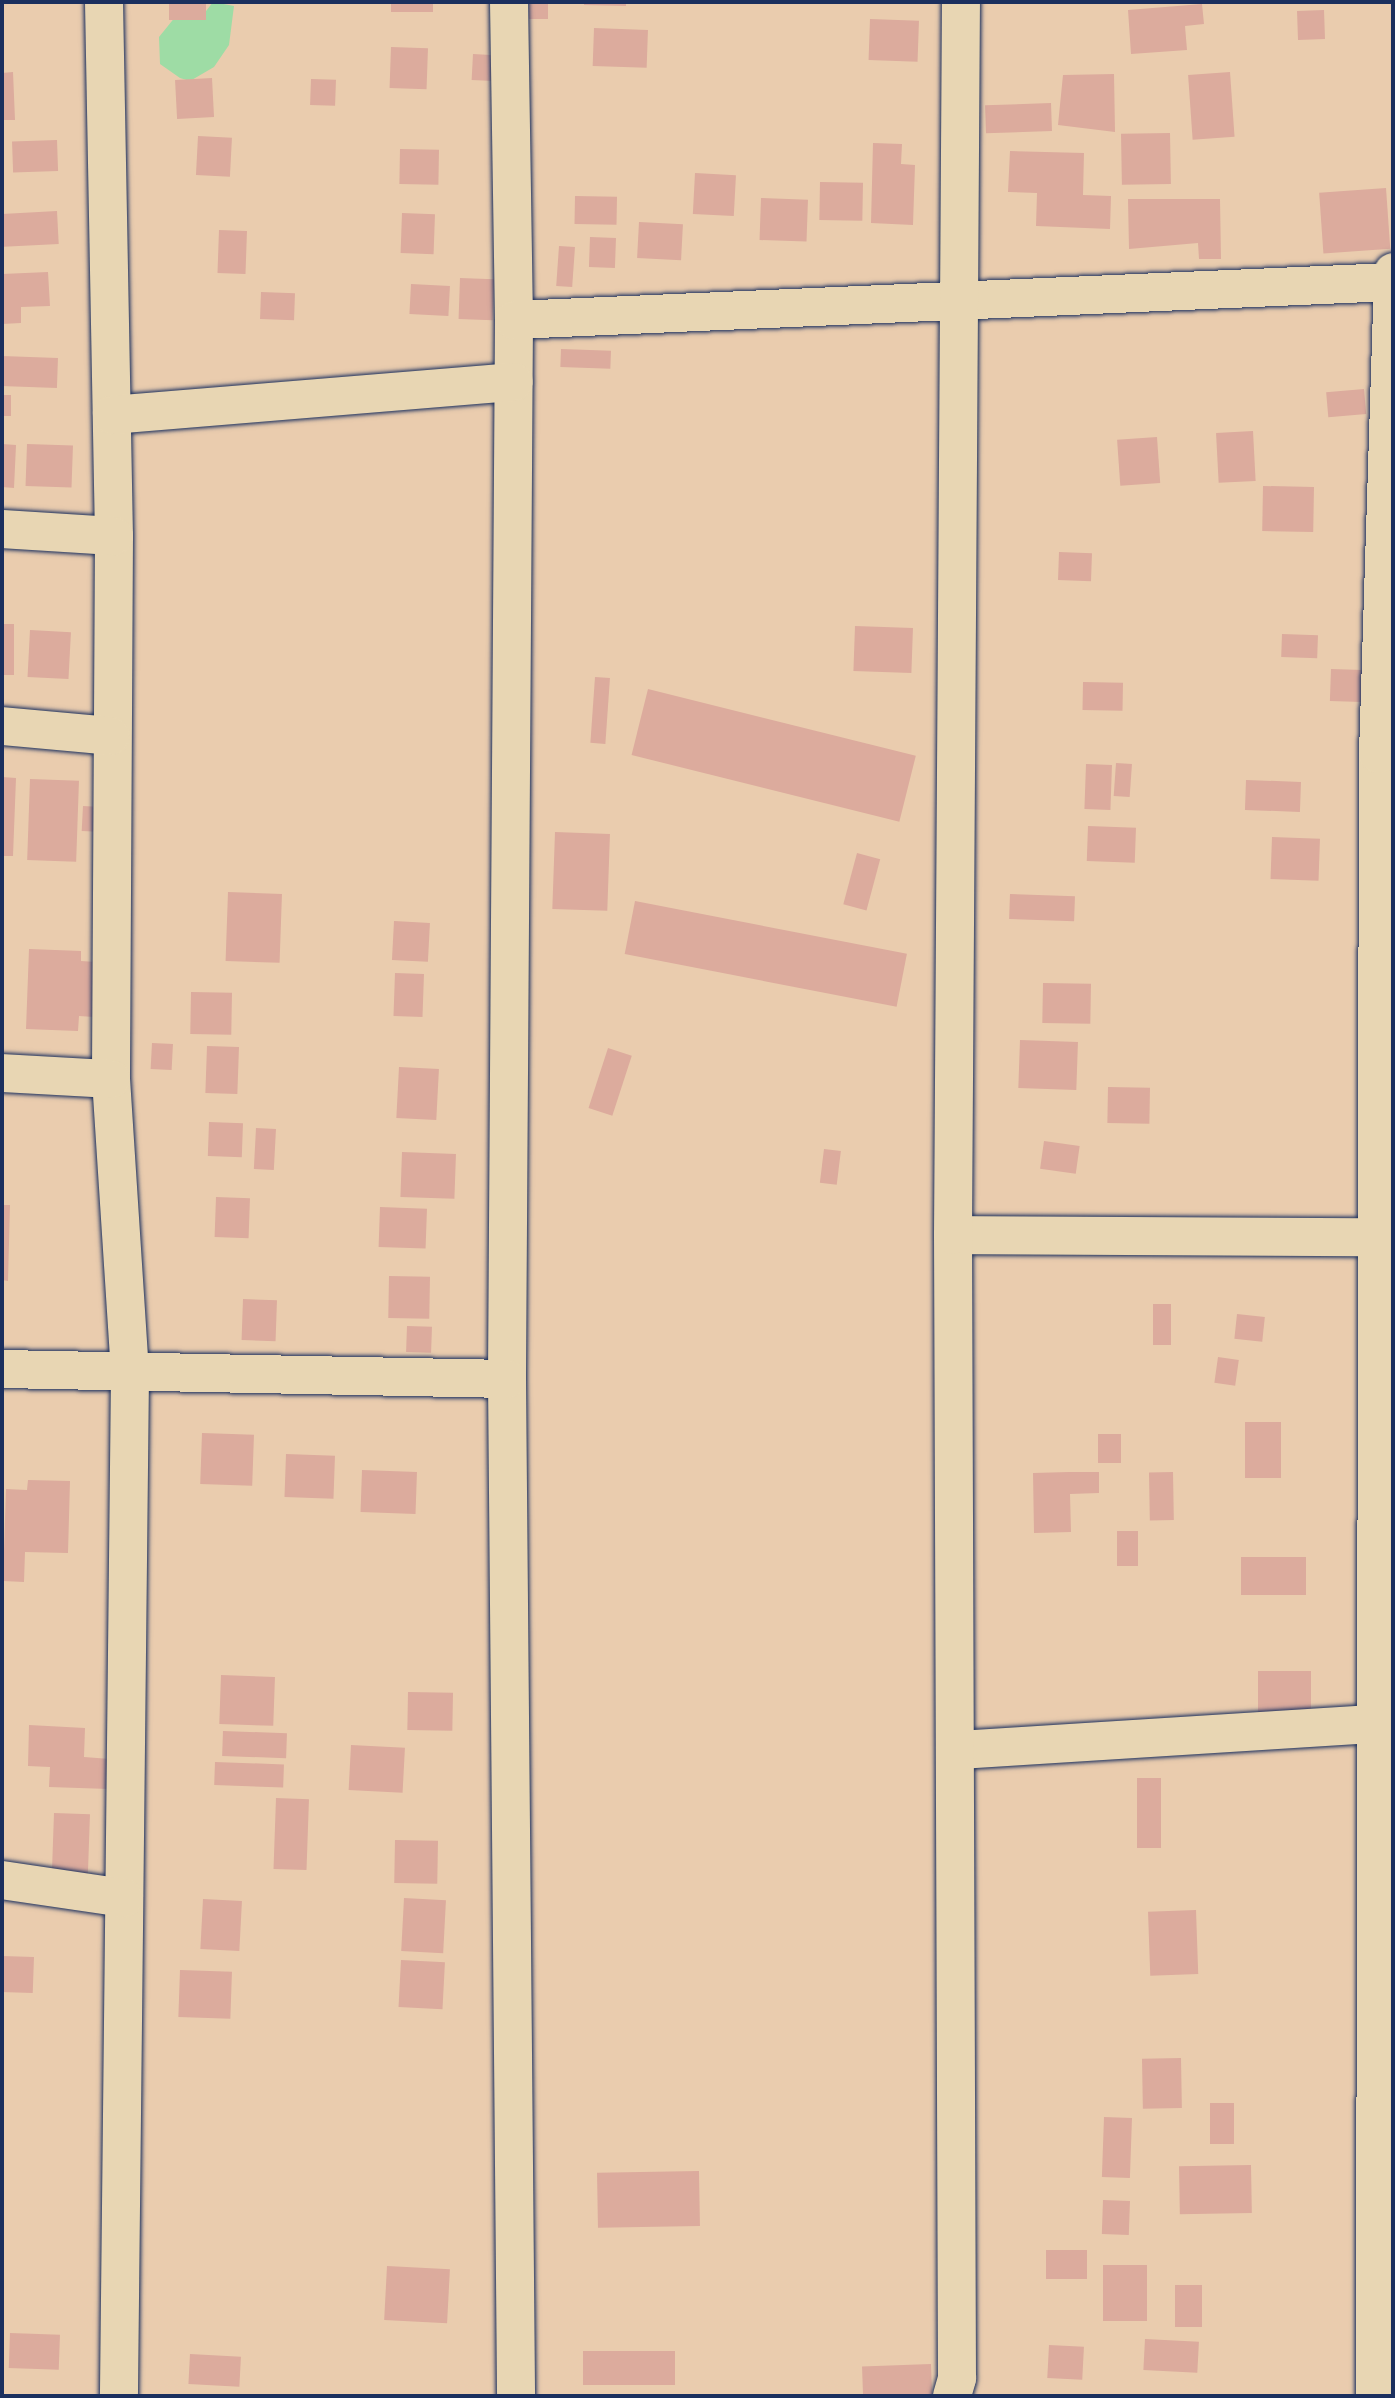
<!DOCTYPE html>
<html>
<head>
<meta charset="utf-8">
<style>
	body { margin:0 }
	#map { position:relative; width:1395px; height:2398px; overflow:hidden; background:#eaccae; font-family:Mynerve,sans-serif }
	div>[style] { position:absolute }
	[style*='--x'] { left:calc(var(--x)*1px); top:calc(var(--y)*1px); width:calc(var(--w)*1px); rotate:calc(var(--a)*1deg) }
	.green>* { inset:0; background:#9edca5 }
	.building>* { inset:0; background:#dcab9d; transform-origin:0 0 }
	.roads { filter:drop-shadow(0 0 2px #1b2f5e) drop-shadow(0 0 2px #1b2f5e) }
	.minor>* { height:38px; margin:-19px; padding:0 19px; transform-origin:19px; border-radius:19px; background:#e8d6b3 }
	span { translate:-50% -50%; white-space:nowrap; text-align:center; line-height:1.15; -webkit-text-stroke:7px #e8d6b3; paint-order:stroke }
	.frame { position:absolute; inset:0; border:4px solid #1b2f5e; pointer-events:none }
</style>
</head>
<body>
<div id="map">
	<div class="green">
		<div style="clip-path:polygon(213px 2px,234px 6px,229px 45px,214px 67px,190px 81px,180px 78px,160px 64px,159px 37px,176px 16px,203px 15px)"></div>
	</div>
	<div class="building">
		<div style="left:169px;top:2px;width:37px;height:18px"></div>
		<div style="left:391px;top:2px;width:42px;height:10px"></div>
		<div style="left:529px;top:2px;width:19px;height:17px"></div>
		<div style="clip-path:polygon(584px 2px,626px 2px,626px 6px,584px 5px)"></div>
		<div style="clip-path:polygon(1202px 4px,1204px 24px,1185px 26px,1187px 50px,1131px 54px,1128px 10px)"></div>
		<div style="left:1324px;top:10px;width:29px;height:27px;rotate:88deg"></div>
		<div style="left:870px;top:19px;width:49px;height:41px;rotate:2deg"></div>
		<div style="left:594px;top:28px;width:54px;height:38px;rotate:2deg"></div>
		<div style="left:391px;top:47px;width:37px;height:41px;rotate:2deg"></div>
		<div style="left:473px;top:54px;width:22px;height:26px;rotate:3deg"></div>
		<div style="clip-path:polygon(13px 72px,15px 120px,2px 120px,2px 73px)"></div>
		<div style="left:1230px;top:72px;width:65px;height:42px;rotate:86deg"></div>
		<div style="clip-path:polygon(1114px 74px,1115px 132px,1058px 125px,1063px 75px)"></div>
		<div style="left:212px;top:78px;width:39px;height:37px;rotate:87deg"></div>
		<div style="left:311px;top:79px;width:25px;height:26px;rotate:2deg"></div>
		<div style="left:1051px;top:103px;width:28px;height:66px;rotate:88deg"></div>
		<div style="left:1170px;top:133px;width:51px;height:49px;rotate:89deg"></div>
		<div style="left:198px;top:136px;width:34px;height:39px;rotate:3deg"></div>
		<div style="left:57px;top:140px;width:31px;height:45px;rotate:88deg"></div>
		<div style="clip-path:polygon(873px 143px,902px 144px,901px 164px,915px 165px,913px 225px,871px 223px)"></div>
		<div style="left:400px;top:149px;width:39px;height:35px;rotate:1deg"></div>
		<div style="clip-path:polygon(1010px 151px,1084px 153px,1083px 195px,1111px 196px,1110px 229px,1036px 226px,1037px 193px,1008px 192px)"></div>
		<div style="left:695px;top:173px;width:41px;height:41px;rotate:3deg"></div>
		<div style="left:820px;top:182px;width:43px;height:38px;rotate:1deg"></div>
		<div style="left:1386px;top:188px;width:61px;height:67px;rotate:86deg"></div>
		<div style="left:575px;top:196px;width:42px;height:28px;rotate:1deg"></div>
		<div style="left:761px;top:198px;width:47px;height:42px;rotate:2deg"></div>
		<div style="clip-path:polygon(1128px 199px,1220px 199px,1221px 259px,1199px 259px,1198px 243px,1129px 249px)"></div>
		<div style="left:57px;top:211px;width:33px;height:55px;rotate:87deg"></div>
		<div style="left:402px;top:213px;width:33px;height:40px;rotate:2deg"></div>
		<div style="left:639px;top:222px;width:44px;height:36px;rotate:3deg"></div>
		<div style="left:219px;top:230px;width:28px;height:43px;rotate:2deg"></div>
		<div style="left:590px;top:237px;width:26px;height:30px;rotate:2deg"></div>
		<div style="left:559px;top:246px;width:16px;height:40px;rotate:4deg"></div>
		<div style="clip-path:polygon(48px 272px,50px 306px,21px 307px,21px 323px,2px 324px,2px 274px)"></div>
		<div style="left:460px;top:278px;width:34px;height:41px;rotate:2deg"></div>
		<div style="left:411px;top:284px;width:39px;height:30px;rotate:3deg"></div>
		<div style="left:261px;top:292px;width:34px;height:27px;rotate:2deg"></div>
		<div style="left:561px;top:349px;width:50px;height:18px;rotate:2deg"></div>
		<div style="left:2px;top:356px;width:56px;height:30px;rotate:2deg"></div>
		<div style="left:1364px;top:389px;width:25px;height:38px;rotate:85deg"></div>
		<div style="left:2px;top:395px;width:9px;height:21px"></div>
		<div style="left:1253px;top:431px;width:50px;height:37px;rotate:87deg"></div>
		<div style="left:1157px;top:437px;width:46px;height:40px;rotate:86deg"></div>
		<div style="clip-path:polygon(2px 444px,16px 445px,14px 488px,2px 487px)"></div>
		<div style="left:27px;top:444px;width:46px;height:42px;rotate:2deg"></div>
		<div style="left:1263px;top:486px;width:51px;height:45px;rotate:1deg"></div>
		<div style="left:1059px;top:552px;width:33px;height:28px;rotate:2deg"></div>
		<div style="left:2px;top:624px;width:12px;height:51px"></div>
		<div style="left:855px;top:626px;width:58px;height:45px;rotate:2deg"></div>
		<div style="left:30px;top:630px;width:41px;height:47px;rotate:3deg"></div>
		<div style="left:1282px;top:634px;width:36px;height:23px;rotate:2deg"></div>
		<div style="left:1331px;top:669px;width:32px;height:32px;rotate:2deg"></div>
		<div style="left:595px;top:677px;width:15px;height:66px;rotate:4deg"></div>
		<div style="left:1083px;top:682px;width:40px;height:28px;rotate:1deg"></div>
		<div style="left:648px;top:689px;width:276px;height:68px;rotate:14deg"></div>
		<div style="left:1116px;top:763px;width:16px;height:33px;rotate:4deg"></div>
		<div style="left:1086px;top:764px;width:26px;height:45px;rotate:2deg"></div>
		<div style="clip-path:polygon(2px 777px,16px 778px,13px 856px,2px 856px)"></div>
		<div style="left:30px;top:779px;width:49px;height:81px;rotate:2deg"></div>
		<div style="left:1246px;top:780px;width:55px;height:30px;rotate:2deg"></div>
		<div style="left:83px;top:806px;width:22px;height:25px;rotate:3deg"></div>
		<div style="left:1088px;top:826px;width:48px;height:35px;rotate:2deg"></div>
		<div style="left:555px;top:832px;width:55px;height:77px;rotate:2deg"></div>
		<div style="left:1272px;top:837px;width:48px;height:42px;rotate:2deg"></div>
		<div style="left:857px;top:853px;width:24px;height:53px;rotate:15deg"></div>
		<div style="left:228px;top:892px;width:54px;height:69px;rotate:2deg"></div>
		<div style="left:1010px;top:894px;width:65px;height:25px;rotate:2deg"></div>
		<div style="left:635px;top:901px;width:277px;height:54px;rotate:11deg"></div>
		<div style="left:394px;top:921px;width:36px;height:39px;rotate:3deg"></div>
		<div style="clip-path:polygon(29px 949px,81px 951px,81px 961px,96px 962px,94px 1017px,79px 1016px,78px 1031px,26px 1029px)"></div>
		<div style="left:395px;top:973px;width:29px;height:43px;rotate:2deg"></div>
		<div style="left:1043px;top:983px;width:48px;height:40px;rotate:1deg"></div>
		<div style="left:191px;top:992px;width:41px;height:42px;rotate:1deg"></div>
		<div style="left:1020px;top:1040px;width:58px;height:48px;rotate:2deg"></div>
		<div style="left:152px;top:1043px;width:21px;height:26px;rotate:3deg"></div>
		<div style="left:207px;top:1046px;width:32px;height:47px;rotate:2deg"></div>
		<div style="left:608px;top:1048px;width:25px;height:63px;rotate:18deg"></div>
		<div style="left:399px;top:1067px;width:40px;height:51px;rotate:3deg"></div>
		<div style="left:1108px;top:1087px;width:42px;height:36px;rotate:1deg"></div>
		<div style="left:209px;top:1122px;width:34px;height:34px;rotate:2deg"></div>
		<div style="left:256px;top:1128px;width:20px;height:41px;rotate:3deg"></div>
		<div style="left:1044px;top:1141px;width:36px;height:28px;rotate:8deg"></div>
		<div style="left:824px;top:1149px;width:17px;height:34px;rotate:7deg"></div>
		<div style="left:402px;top:1152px;width:54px;height:45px;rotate:2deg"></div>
		<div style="left:216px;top:1197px;width:34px;height:40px;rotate:2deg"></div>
		<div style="clip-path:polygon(2px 1205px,10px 1205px,8px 1281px,2px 1280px)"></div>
		<div style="left:380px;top:1207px;width:47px;height:40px;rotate:2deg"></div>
		<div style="left:389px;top:1276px;width:41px;height:42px;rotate:1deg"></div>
		<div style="left:243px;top:1299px;width:34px;height:41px;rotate:2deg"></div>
		<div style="left:1153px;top:1304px;width:18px;height:41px"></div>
		<div style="left:1237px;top:1314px;width:28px;height:25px;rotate:6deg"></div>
		<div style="left:407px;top:1326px;width:25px;height:26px;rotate:2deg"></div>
		<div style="left:1218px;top:1357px;width:21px;height:26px;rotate:8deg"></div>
		<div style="left:1245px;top:1422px;width:36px;height:56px"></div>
		<div style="left:202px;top:1433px;width:52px;height:51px;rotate:2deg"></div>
		<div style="left:1098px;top:1434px;width:23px;height:29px"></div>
		<div style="left:286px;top:1454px;width:49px;height:43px;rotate:2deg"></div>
		<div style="left:362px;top:1470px;width:55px;height:42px;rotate:2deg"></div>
		<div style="clip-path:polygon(1069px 1472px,1099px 1472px,1099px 1493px,1070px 1494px,1071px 1532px,1034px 1533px,1033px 1473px)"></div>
		<div style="left:1173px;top:1472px;width:48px;height:24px;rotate:89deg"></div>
		<div style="clip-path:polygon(28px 1480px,70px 1481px,68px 1553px,25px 1552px,24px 1582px,3px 1581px,6px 1489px,27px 1490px)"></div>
		<div style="left:1117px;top:1531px;width:21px;height:35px"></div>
		<div style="left:1241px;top:1557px;width:65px;height:38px"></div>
		<div style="left:1311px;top:1671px;width:43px;height:53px;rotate:90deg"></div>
		<div style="left:221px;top:1675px;width:54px;height:49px;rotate:2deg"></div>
		<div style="left:408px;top:1692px;width:45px;height:38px;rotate:1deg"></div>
		<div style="clip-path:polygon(29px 1725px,85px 1728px,84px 1757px,110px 1759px,109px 1789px,49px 1787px,50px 1767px,28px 1766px)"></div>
		<div style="left:223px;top:1731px;width:64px;height:25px;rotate:2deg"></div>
		<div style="left:351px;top:1745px;width:54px;height:45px;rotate:3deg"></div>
		<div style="left:215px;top:1762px;width:69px;height:23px;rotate:2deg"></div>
		<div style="left:1137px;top:1778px;width:24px;height:70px"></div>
		<div style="left:276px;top:1798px;width:33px;height:71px;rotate:2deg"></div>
		<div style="left:54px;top:1813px;width:36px;height:70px;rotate:2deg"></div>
		<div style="left:395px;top:1840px;width:43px;height:43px;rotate:1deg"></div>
		<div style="left:404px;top:1898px;width:42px;height:53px;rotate:3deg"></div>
		<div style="left:203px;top:1899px;width:39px;height:50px;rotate:3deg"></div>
		<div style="left:1196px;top:1910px;width:64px;height:48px;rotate:88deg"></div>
		<div style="left:2px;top:1956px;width:32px;height:36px;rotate:2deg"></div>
		<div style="left:401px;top:1960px;width:44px;height:47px;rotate:3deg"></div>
		<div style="left:180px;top:1970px;width:52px;height:47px;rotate:2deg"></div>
		<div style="left:1181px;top:2058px;width:50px;height:39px;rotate:89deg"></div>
		<div style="left:1210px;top:2103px;width:24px;height:41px"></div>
		<div style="left:1104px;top:2117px;width:28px;height:60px;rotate:2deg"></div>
		<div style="left:1251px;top:2165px;width:48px;height:72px;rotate:89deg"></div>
		<div style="left:699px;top:2171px;width:55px;height:102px;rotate:89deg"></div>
		<div style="left:1103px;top:2200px;width:27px;height:34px;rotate:2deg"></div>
		<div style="left:1046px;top:2250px;width:41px;height:29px"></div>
		<div style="left:1103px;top:2265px;width:44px;height:56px"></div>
		<div style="left:387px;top:2266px;width:63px;height:54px;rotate:3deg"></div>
		<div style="left:1175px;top:2285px;width:27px;height:42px"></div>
		<div style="left:10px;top:2333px;width:50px;height:35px;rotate:2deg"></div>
		<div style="left:1145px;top:2339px;width:54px;height:31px;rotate:3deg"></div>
		<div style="left:1049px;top:2345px;width:35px;height:33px;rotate:3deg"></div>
		<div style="left:675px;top:2351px;width:34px;height:92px;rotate:90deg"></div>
		<div style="left:190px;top:2354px;width:51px;height:30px;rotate:3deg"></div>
		<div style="left:931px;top:2364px;width:32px;height:69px;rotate:88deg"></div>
	</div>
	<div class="roads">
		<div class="minor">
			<div style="--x:104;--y:2;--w:534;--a:88.93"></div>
			<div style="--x:114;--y:536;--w:543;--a:90.32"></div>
			<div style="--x:111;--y:1079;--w:297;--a:86.3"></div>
			<div style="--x:130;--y:1375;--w:1021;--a:90.62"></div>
			<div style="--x:509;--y:2;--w:318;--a:89.1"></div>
			<div style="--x:514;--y:320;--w:1059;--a:90.38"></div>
			<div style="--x:507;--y:1379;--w:1017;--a:89.49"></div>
			<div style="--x:514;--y:320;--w:880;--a:-2.48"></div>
			<div style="--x:112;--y:415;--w:403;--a:-4.7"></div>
			<div style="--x:2;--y:529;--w:112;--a:3.6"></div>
			<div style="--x:2;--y:726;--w:109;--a:5.2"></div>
			<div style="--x:2;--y:1073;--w:109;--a:3.2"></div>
			<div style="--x:953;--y:1235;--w:440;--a:0.3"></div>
			<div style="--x:2;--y:1369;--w:505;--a:1.13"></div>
			<div style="--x:958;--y:1750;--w:436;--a:-3.6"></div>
			<div style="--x:2;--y:1880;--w:123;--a:8.4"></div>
			<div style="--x:952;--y:2396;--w:19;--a:-74"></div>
			<div style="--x:957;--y:2378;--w:1143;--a:-90.2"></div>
			<div style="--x:953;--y:1235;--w:1233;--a:-89.63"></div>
			<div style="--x:1375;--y:2396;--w:1642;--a:-89.9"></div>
			<div style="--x:1378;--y:754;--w:482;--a:-88.2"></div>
		</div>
	</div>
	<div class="frame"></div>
</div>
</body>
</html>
